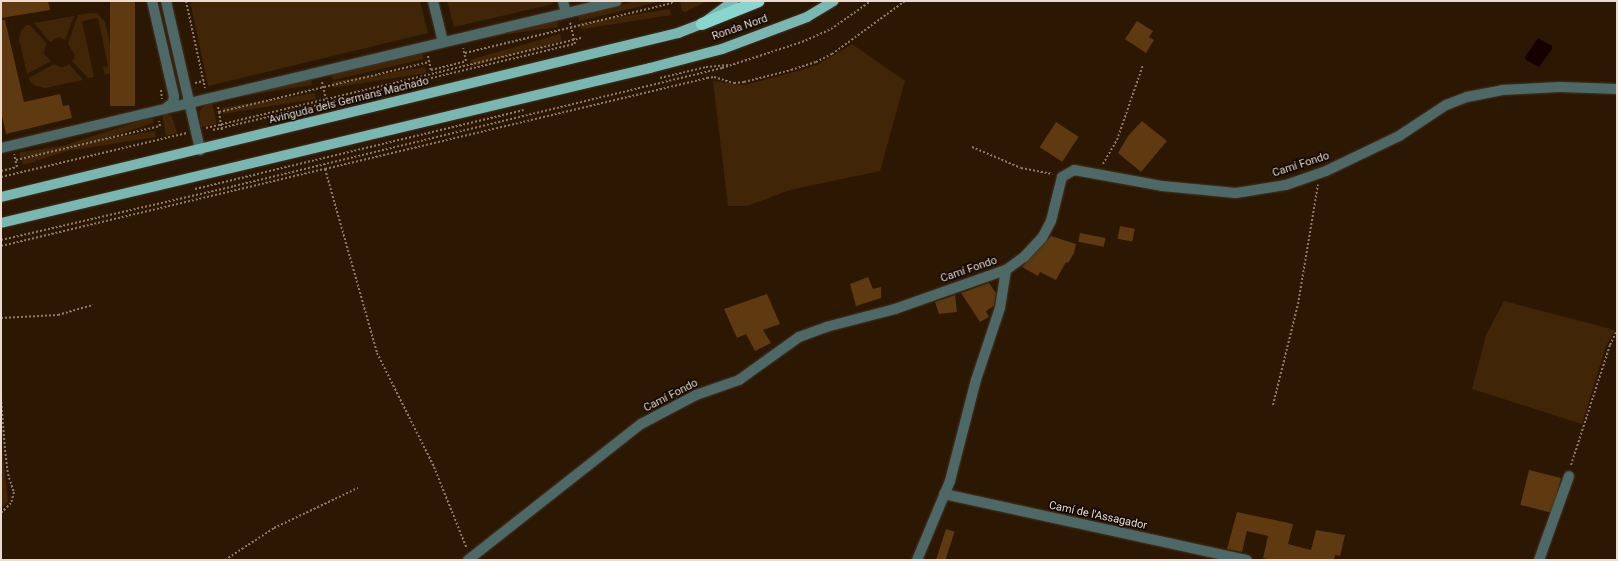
<!DOCTYPE html>
<html>
<head>
<meta charset="utf-8">
<style>
	body { margin:0 }
	#map { position:relative; width:1618px; height:561px; overflow:hidden; background:#2c1703; font-family:Roboto,sans-serif }
	div>[style] { position:absolute }
	[style*='--x'] { left:calc(var(--x)*1px); top:calc(var(--y)*1px); width:calc(var(--w)*1px); rotate:calc(var(--a)*1deg) }
	.green>* { inset:0; background:#412507; transform-origin:0 0 }
	.water>* { inset:0; background:#170000 }
	.building>* { inset:0; background:#5f390f; transform-origin:0 0 }
	.path>* { height:2px; margin-top:-1px; transform-origin:0; background:repeating-linear-gradient(90deg,#8c7a69 0 2px,transparent 0 4px) }
	.roads { filter:drop-shadow(0 0 1px #473320) drop-shadow(0 0 1px #473320) }
	.minor>* { height:10px; margin:-5px; padding:0 5px; transform-origin:5px; border-radius:5px; background:#4c6967 }
	.major>* { height:10px; margin:-5px; padding:0 5px; transform-origin:5px; border-radius:5px; background:#78b7b2 }
	.highway>* { height:12px; margin:-6px; padding:0 6px; transform-origin:6px; border-radius:6px; background:#89d5d0 }
	span { translate:-50% -50%; white-space:nowrap; text-align:center; line-height:1.15; -webkit-text-stroke:3px #0e0601; paint-order:stroke }
	.street-label { font-size:11px; color:#ebdccf }
	.frame { position:absolute; inset:0; border:2px solid #ebdccf; pointer-events:none }
</style>
</head>
<body>
<div id="map">
	<div class="green">
		<div style="clip-path:polygon(190px 1px,420px 1px,428px 33px,208px 86px)"></div>
		<div style="clip-path:polygon(447px 1px,553px 1px,553px 4px,454px 27px)"></div>
		<div style="clip-path:polygon(636px 1px,663px 1px,579px 21px,578px 15px)"></div>
		<div style="clip-path:polygon(680px 1px,706px 1px,706px 2px,685px 12px,682px 11px)"></div>
		<div style="left:670px;top:9px;width:6px;height:91px;rotate:81deg"></div>
		<div style="clip-path:polygon(91px 13px,97px 13px,105px 22px,115px 65px,112px 72px,105px 75px,103px 67px,108px 66px,98px 18px,82px 21px,94px 77px,88px 78px,72px 61px,75px 56px,68px 43px,78px 15px)"></div>
		<div style="clip-path:polygon(74px 16px,65px 40px,59px 37px,50px 42px,34px 23px)"></div>
		<div style="left:557px;top:20px;width:7px;height:94px;rotate:82deg"></div>
		<div style="clip-path:polygon(26px 25px,30px 25px,47px 44px,45px 47px,44px 54px,51px 61px,27px 74px,19px 39px,21px 31px)"></div>
		<div style="left:560px;top:34px;width:7px;height:93px;rotate:74deg"></div>
		<div style="clip-path:polygon(852px 44px,905px 81px,880px 171px,790px 190px,747px 206px,728px 206px,713px 81px,745px 85px,805px 69px,819px 64px)"></div>
		<div style="clip-path:polygon(422px 52px,424px 59px,333px 80px,331px 74px)"></div>
		<div style="clip-path:polygon(54px 64px,62px 68px,69px 64px,83px 80px,45px 88px,36px 86px,30px 82px,29px 78px)"></div>
		<div style="left:425px;top:67px;width:6px;height:94px;rotate:81deg"></div>
		<div style="left:311px;top:79px;width:6px;height:94px;rotate:81deg"></div>
		<div style="left:315px;top:93px;width:6px;height:94px;rotate:81deg"></div>
		<div style="clip-path:polygon(212px 103px,217px 124px,201px 127px,199px 111px,205px 105px)"></div>
		<div style="clip-path:polygon(162px 114px,167px 114px,172px 116px,177px 133px,166px 136px)"></div>
		<div style="left:152px;top:117px;width:6px;height:137px;rotate:72deg"></div>
		<div style="left:155px;top:131px;width:6px;height:137px;rotate:81deg"></div>
		<div style="clip-path:polygon(1504px 301px,1615px 330px,1606px 346px,1582px 424px,1472px 389px,1486px 335px)"></div>
		<div style="clip-path:polygon(1px 438px,8px 502px,1px 508px)"></div>
	</div>
	<div class="water">
		<div style="clip-path:polygon(1538px 38px,1552px 46px,1552px 49px,1539px 67px,1526px 60px,1525px 57px)"></div>
	</div>
	<div class="building">
		<div style="clip-path:polygon(1px 1px,48px 1px,50px 10px,1px 18px)"></div>
		<div style="left:110px;top:1px;width:25px;height:105px"></div>
		<div style="clip-path:polygon(1px 20px,5px 20px,24px 102px,60px 94px,63px 106px,69px 105px,72px 118px,6px 134px,1px 111px)"></div>
		<div style="clip-path:polygon(1137px 21px,1153px 31px,1149px 37px,1154px 40px,1146px 53px,1125px 39px)"></div>
		<div style="clip-path:polygon(1142px 121px,1167px 141px,1141px 172px,1118px 153px,1128px 136px)"></div>
		<div style="left:1056px;top:122px;width:27px;height:30px;rotate:33deg"></div>
		<div style="left:1120px;top:226px;width:15px;height:13px;rotate:11deg"></div>
		<div style="left:1080px;top:233px;width:26px;height:9px;rotate:11deg"></div>
		<div style="clip-path:polygon(1051px 236px,1076px 244px,1074px 253px,1068px 263px,1066px 262px,1056px 280px,1040px 272px,1038px 276px,1022px 267px)"></div>
		<div style="clip-path:polygon(868px 277px,873px 289px,881px 287px,881px 298px,856px 306px,850px 284px)"></div>
		<div style="clip-path:polygon(989px 283px,996px 293px,994px 306px,986px 311px,989px 317px,980px 322px,961px 293px)"></div>
		<div style="clip-path:polygon(767px 294px,780px 324px,763px 330px,771px 343px,755px 351px,746px 334px,737px 338px,724px 309px)"></div>
		<div style="clip-path:polygon(955px 295px,957px 312px,939px 314px,935px 302px)"></div>
		<div style="left:1529px;top:470px;width:33px;height:36px;rotate:14deg"></div>
		<div style="clip-path:polygon(1237px 512px,1293px 524px,1288px 544px,1311px 550px,1316px 530px,1345px 535px,1340px 556px,1335px 555px,1334px 560px,1272px 560px,1263px 558px,1268px 536px,1247px 531px,1242px 552px,1227px 549px)"></div>
		<div style="left:946px;top:529px;width:9px;height:32px;rotate:18deg"></div>
	</div>
	<div class="path">
		<div style="--x:186;--y:1;--w:89;--a:77.7"></div>
		<div style="--x:465;--y:53;--w:213;--a:-13.6"></div>
		<div style="--x:672;--y:3;--w:2;--a:-90"></div>
		<div style="--x:428;--y:56;--w:14;--a:78"></div>
		<div style="--x:431;--y:70;--w:36;--a:-14"></div>
		<div style="--x:466;--y:61;--w:13;--a:-103"></div>
		<div style="--x:660;--y:78;--w:47;--a:-13.4"></div>
		<div style="--x:706;--y:67;--w:22;--a:-5"></div>
		<div style="--x:322;--y:82;--w:17;--a:77"></div>
		<div style="--x:195;--y:83;--w:9;--a:-13"></div>
		<div style="--x:161;--y:90;--w:9;--a:84"></div>
		<div style="--x:218;--y:107;--w:5;--a:79"></div>
		<div style="--x:219;--y:112;--w:216;--a:-13.4"></div>
		<div style="--x:219;--y:112;--w:19;--a:81"></div>
		<div style="--x:206;--y:128;--w:387;--a:-13.5"></div>
		<div style="--x:213;--y:130;--w:372;--a:-13.4"></div>
		<div style="--x:575;--y:44;--w:22;--a:-103"></div>
		<div style="--x:972;--y:147;--w:53;--a:23.2"></div>
		<div style="--x:1021;--y:168;--w:32;--a:11"></div>
		<div style="--x:16;--y:160;--w:148;--a:-13.3"></div>
		<div style="--x:160;--y:126;--w:5;--a:-101"></div>
		<div style="--x:1103;--y:164;--w:28;--a:-60"></div>
		<div style="--x:1117;--y:140;--w:79;--a:-70.9"></div>
		<div style="--x:325;--y:169;--w:393;--a:-13.4"></div>
		<div style="--x:707;--y:78;--w:7;--a:-8"></div>
		<div style="--x:714;--y:77;--w:21;--a:17"></div>
		<div style="--x:734;--y:83;--w:10;--a:-6"></div>
		<div style="--x:744;--y:82;--w:49;--a:-14.3"></div>
		<div style="--x:791;--y:70;--w:26;--a:-18"></div>
		<div style="--x:816;--y:62;--w:18;--a:-27"></div>
		<div style="--x:832;--y:54;--w:90;--a:-36"></div>
		<div style="--x:1;--y:171;--w:16;--a:-14"></div>
		<div style="--x:17;--y:167;--w:13;--a:-103"></div>
		<div style="--x:1;--y:177;--w:191;--a:-13.3"></div>
		<div style="--x:195;--y:189;--w:338;--a:-13.5"></div>
		<div style="--x:1;--y:240;--w:239;--a:-13"></div>
		<div style="--x:234;--y:186;--w:502;--a:-13.59"></div>
		<div style="--x:722;--y:68;--w:84;--a:-18"></div>
		<div style="--x:802;--y:42;--w:32;--a:-24"></div>
		<div style="--x:831;--y:29;--w:49;--a:-35"></div>
		<div style="--x:1;--y:246;--w:333;--a:-13.4"></div>
		<div style="--x:325;--y:169;--w:191;--a:74.2"></div>
		<div style="--x:377;--y:353;--w:127;--a:63.4"></div>
		<div style="--x:434;--y:467;--w:88;--a:68.1"></div>
		<div style="--x:1;--y:318;--w:57;--a:-3"></div>
		<div style="--x:58;--y:315;--w:36;--a:-16"></div>
		<div style="--x:1;--y:398;--w:52;--a:85.6"></div>
		<div style="--x:5;--y:450;--w:24;--a:83"></div>
		<div style="--x:8;--y:474;--w:19;--a:72"></div>
		<div style="--x:14;--y:492;--w:11;--a:105"></div>
		<div style="--x:11;--y:503;--w:14;--a:135"></div>
		<div style="--x:1273;--y:405;--w:104;--a:-76.1"></div>
		<div style="--x:1298;--y:304;--w:121;--a:-80.5"></div>
		<div style="--x:1571;--y:465;--w:126;--a:-72"></div>
		<div style="--x:1610;--y:345;--w:14;--a:-65"></div>
		<div style="--x:225;--y:560;--w:59;--a:-33.1"></div>
		<div style="--x:274;--y:528;--w:93;--a:-25.5"></div>
	</div>
	<div class="roads">
		<div class="minor">
			<div style="--x:152;--y:1;--w:98;--a:77"></div>
			<div style="--x:174;--y:96;--w:7;--a:98"></div>
			<div style="--x:173;--y:103;--w:7;--a:146"></div>
			<div style="--x:166;--y:1;--w:153;--a:77.1"></div>
			<div style="--x:433;--y:1;--w:42;--a:76.3"></div>
			<div style="--x:563;--y:1;--w:12;--a:76"></div>
			<div style="--x:1;--y:148;--w:633;--a:-13.42"></div>
			<div style="--x:944;--y:494;--w:310;--a:12.3"></div>
			<div style="--x:468;--y:560;--w:220;--a:-38.2"></div>
			<div style="--x:641;--y:424;--w:62;--a:-27.8"></div>
			<div style="--x:696;--y:395;--w:46;--a:-19.2"></div>
			<div style="--x:739;--y:380;--w:74;--a:-35.6"></div>
			<div style="--x:799;--y:337;--w:29;--a:-20"></div>
			<div style="--x:826;--y:327;--w:71;--a:-14.6"></div>
			<div style="--x:895;--y:309;--w:118;--a:-19.4"></div>
			<div style="--x:1006;--y:270;--w:22;--a:-36"></div>
			<div style="--x:1024;--y:257;--w:26;--a:-47"></div>
			<div style="--x:1042;--y:238;--w:19;--a:-62"></div>
			<div style="--x:1051;--y:221;--w:45;--a:-76"></div>
			<div style="--x:1062;--y:177;--w:14;--a:-30"></div>
			<div style="--x:1074;--y:170;--w:89;--a:10.3"></div>
			<div style="--x:1162;--y:186;--w:74;--a:5.4"></div>
			<div style="--x:1236;--y:193;--w:51;--a:-9.1"></div>
			<div style="--x:1286;--y:185;--w:42;--a:-19.3"></div>
			<div style="--x:1326;--y:171;--w:81;--a:-25.6"></div>
			<div style="--x:1399;--y:136;--w:56;--a:-33.4"></div>
			<div style="--x:1446;--y:105;--w:22;--a:-21"></div>
			<div style="--x:1467;--y:97;--w:36;--a:-11"></div>
			<div style="--x:1502;--y:90;--w:58;--a:-3"></div>
			<div style="--x:1560;--y:87;--w:57;--a:2"></div>
			<div style="--x:917;--y:560;--w:86;--a:-67.3"></div>
			<div style="--x:950;--y:481;--w:104;--a:-75.6"></div>
			<div style="--x:976;--y:380;--w:76;--a:-71.6"></div>
			<div style="--x:1000;--y:308;--w:38;--a:-81"></div>
			<div style="--x:1539;--y:560;--w:89;--a:-70.3"></div>
		</div>
		<div class="major">
			<div style="--x:1;--y:197;--w:697;--a:-13.62"></div>
			<div style="--x:678;--y:33;--w:26;--a:-21"></div>
			<div style="--x:702;--y:24;--w:39;--a:-36"></div>
			<div style="--x:1;--y:223;--w:667;--a:-13.43"></div>
			<div style="--x:650;--y:68;--w:74;--a:-14.8"></div>
			<div style="--x:722;--y:49;--w:91;--a:-20.6"></div>
			<div style="--x:807;--y:17;--w:31;--a:-31"></div>
		</div>
		<div class="highway">
			<div style="--x:702;--y:24;--w:61;--a:-22"></div>
		</div>
	</div>
	<div class="street-label">
		<span style="left:740px;top:28px;rotate:-19deg">Ronda Nord</span>
		<span style="left:349px;top:101px;rotate:-14deg">Avinguda dels Germans Machado</span>
		<span style="left:1301px;top:165px;rotate:-18deg">Camí Fondo</span>
		<span style="left:969px;top:270px;rotate:-19deg">Camí Fondo</span>
		<span style="left:671px;top:396px;rotate:-27deg">Camí Fondo</span>
		<span style="left:1098px;top:516px;rotate:12deg">Camí de l'Assagador</span>
	</div>
	<div class="frame"></div>
</div>
</body>
</html>
